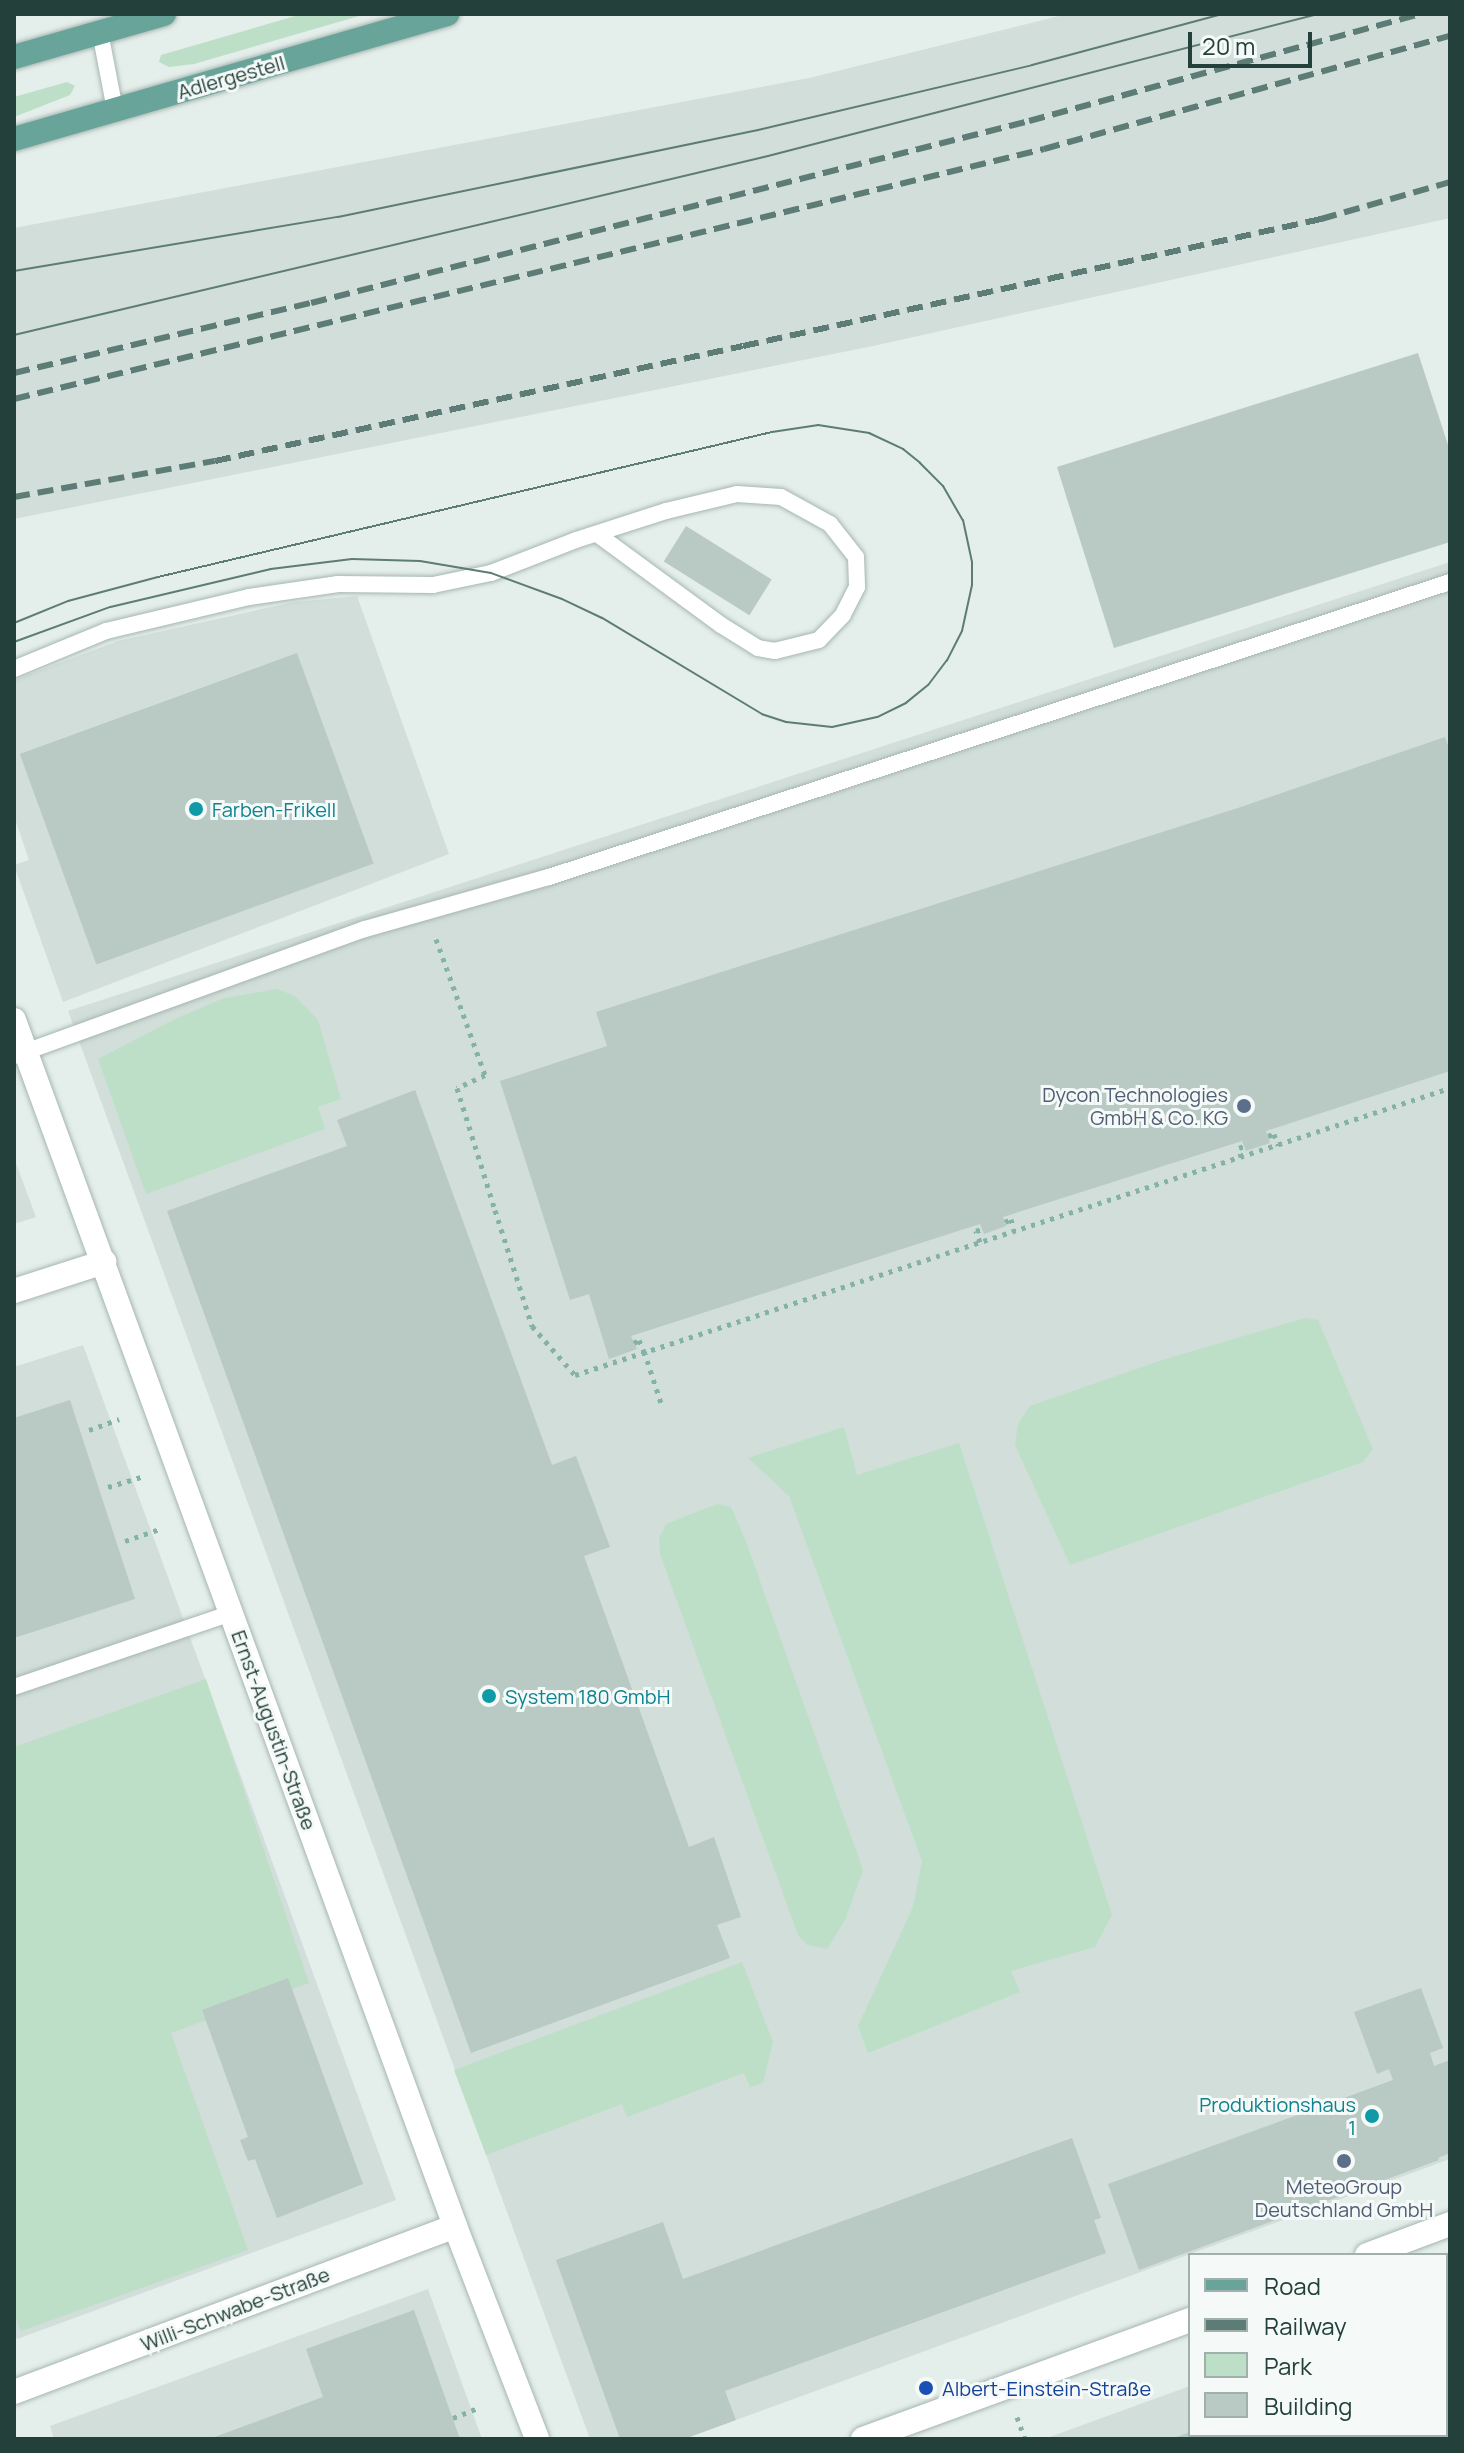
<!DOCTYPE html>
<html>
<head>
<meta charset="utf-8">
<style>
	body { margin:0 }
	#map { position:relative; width:1464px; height:2453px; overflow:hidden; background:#e4eeea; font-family:Manrope,sans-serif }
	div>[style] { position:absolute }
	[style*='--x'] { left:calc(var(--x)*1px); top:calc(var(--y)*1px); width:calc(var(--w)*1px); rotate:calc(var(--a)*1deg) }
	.built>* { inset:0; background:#d2ded9 }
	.green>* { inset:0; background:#bddfc8 }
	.building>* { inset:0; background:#b9c9c3; transform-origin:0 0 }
	.path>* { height:5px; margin-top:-2.5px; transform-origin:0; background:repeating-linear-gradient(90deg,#84b2a7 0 4px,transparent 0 10px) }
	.roads { filter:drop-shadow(0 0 2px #a6b6b2) drop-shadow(0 0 2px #a6b6b2) }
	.lane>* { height:16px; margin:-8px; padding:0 8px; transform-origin:8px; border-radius:8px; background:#fff }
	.street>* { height:24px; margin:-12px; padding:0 12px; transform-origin:12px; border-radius:12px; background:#fff }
	.secondary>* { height:24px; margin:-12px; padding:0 12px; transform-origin:12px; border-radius:12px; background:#fff }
	.primary>* { height:24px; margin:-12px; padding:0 12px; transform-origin:12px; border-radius:12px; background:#68a499 }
	.tram>* { height:2px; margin:-1px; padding:0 1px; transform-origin:1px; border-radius:1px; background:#5d7c76 }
	.rail>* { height:6px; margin-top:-3px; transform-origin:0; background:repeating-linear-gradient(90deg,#5d7c76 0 16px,transparent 0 24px) }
	.dots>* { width:22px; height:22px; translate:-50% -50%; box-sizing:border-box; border:4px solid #f5faf8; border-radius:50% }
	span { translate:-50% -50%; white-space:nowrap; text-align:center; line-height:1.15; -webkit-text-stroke:6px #f5faf8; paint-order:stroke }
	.street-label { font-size:20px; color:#23403a }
	.culture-label { font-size:20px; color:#0d838f }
	.left { translate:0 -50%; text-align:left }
	.right { translate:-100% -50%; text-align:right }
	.service-label { font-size:20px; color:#4e5e75 }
	.transit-label { font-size:20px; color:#164399 }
	.frame { position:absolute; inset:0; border:16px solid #23403a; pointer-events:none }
	.legend { position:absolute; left:1188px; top:2253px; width:260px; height:184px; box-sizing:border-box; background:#f5faf8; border:2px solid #a1b0ac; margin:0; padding:10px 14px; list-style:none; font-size:24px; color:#23403a }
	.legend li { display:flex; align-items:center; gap:16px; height:40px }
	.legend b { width:40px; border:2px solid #a1b0ac }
	.scale { position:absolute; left:1188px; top:32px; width:124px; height:36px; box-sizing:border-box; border:4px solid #23403a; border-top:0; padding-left:10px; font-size:24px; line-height:28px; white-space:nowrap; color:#23403a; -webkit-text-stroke:6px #f5faf8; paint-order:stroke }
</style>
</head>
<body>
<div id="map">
	<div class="built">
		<div style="clip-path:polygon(1067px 14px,1450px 14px,1450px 218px,873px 346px,14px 519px,14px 228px,809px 78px)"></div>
		<div style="clip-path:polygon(1450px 562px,1450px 2159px,684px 2439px,590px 2439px,68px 1011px)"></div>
		<div style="clip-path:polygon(357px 596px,449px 854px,63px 1002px,14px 865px,29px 860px,14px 816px,14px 680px,118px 641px,294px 602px)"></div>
		<div style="clip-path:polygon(14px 1158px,36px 1217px,14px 1224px)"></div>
		<div style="clip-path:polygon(83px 1345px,396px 2200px,17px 2339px,14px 2332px,14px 1367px)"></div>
		<div style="clip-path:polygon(428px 2289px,482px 2439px,54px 2439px,50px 2426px)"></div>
		<div style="clip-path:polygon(1450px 2291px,1450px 2439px,1044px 2439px,1190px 2386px,1190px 2435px,1446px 2435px,1446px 2293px)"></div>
	</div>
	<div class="green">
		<div style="clip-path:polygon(302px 14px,366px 14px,194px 64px,169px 67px,159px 62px,161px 55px)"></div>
		<div style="clip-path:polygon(67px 82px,75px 86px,70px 95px,14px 117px,14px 97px)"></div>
		<div style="clip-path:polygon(277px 989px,295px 996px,318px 1020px,341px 1099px,318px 1107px,325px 1129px,146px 1194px,98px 1059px,173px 1020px,224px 998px)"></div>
		<div style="clip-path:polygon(1305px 1318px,1318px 1320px,1373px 1449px,1363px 1462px,1070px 1565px,1015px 1445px,1018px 1424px,1030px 1406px,1162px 1360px)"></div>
		<div style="clip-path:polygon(844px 1427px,857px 1475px,959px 1443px,1112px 1915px,1095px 1947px,1011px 1971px,1020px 1992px,868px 2053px,858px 2026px,913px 1907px,922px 1861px,789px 1496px,748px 1458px)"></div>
		<div style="clip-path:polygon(717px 1504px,731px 1507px,745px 1539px,863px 1870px,845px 1920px,827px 1949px,807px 1945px,798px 1935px,660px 1554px,659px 1539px,666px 1524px)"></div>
		<div style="clip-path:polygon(206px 1679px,309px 1983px,171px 2033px,248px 2250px,21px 2331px,14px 2312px,14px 1747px)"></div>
		<div style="clip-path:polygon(742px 1962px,773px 2042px,763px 2083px,750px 2087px,744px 2073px,627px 2117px,622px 2104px,486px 2155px,454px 2070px)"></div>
	</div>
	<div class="building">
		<div style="clip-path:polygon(1418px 353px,1450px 451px,1450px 542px,1114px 648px,1057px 467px)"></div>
		<div style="left:686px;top:526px;width:101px;height:42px;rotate:32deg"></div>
		<div style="left:297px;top:653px;width:224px;height:295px;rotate:70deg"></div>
		<div style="clip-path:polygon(1445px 737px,1450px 751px,1450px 1071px,1266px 1131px,1270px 1143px,1246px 1151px,1242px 1141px,1003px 1217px,1006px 1226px,984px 1234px,980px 1224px,631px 1336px,637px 1349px,609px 1359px,589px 1294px,570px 1300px,500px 1081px,607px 1046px,596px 1012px,1241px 807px)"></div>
		<div style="clip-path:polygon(415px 1090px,552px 1465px,576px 1456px,610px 1547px,584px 1556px,689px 1847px,714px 1837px,741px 1917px,717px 1925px,730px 1958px,471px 2053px,167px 1211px,347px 1146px,337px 1120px)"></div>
		<div style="clip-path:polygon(70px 1400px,135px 1599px,14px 1638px,14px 1418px)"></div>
		<div style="clip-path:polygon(288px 1978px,363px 2184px,277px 2218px,255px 2159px,248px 2161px,240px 2140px,248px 2137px,202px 2010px)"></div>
		<div style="clip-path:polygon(1421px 1988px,1443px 2048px,1430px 2053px,1434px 2066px,1450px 2060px,1450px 2153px,1438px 2158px,1439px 2160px,1139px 2270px,1108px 2184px,1393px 2080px,1389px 2069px,1377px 2074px,1354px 2012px)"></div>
		<div style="clip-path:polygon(1072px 2138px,1101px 2218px,1094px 2220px,1106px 2253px,725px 2391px,736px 2420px,684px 2439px,620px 2439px,556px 2260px,663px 2222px,683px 2279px)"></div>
		<div style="clip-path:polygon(414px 2310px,460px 2439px,209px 2439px,323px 2397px,306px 2349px)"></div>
		<div style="clip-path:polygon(1450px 2337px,1450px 2439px,1364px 2439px,1362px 2435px,1446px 2435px,1446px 2338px)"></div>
		<div style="clip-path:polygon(1190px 2432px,1190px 2435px,1231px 2435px,1232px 2439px,1171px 2439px)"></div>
	</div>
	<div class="path">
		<div style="--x:14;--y:14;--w:1;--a:0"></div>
		<div style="--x:436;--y:939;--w:145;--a:70.2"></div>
		<div style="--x:485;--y:1075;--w:31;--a:155"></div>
		<div style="--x:457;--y:1088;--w:128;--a:72.7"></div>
		<div style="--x:495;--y:1210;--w:122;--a:72.3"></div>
		<div style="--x:532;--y:1326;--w:65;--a:48.7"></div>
		<div style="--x:575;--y:1375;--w:921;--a:-18.16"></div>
		<div style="--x:1268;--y:1136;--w:6;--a:-18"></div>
		<div style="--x:1274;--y:1134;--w:12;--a:70"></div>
		<div style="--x:1241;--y:1157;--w:9;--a:-103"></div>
		<div style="--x:1239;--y:1148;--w:5;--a:-22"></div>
		<div style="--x:1005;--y:1222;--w:7;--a:-27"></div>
		<div style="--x:1011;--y:1219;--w:12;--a:76"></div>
		<div style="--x:980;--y:1242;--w:12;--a:-110"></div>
		<div style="--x:976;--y:1231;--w:6;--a:-18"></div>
		<div style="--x:634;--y:1343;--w:6;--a:-31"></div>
		<div style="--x:639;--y:1340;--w:12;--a:66"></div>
		<div style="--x:644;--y:1351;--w:55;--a:71.9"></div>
		<div style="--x:89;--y:1430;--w:32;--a:-20"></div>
		<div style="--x:108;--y:1487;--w:34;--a:-17"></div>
		<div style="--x:125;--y:1541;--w:37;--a:-19"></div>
		<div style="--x:1017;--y:2417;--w:23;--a:70"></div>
		<div style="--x:453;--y:2418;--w:29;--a:-22"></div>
	</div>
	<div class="roads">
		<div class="lane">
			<div style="--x:100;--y:32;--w:79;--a:79.1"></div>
			<div style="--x:14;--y:669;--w:100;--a:-22.4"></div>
			<div style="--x:106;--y:631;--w:147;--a:-13.4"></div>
			<div style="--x:249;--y:597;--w:90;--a:-8.3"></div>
			<div style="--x:338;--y:584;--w:95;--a:0.6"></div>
			<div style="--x:433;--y:585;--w:59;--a:-11.7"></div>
			<div style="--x:491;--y:573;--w:91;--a:-21.2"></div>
			<div style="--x:576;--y:540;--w:95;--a:-17.9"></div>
			<div style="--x:666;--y:511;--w:73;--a:-13.5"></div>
			<div style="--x:737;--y:494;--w:44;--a:3.9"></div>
			<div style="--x:781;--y:497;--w:56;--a:28.9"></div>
			<div style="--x:830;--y:524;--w:42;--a:51.8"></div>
			<div style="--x:856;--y:557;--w:30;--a:88"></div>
			<div style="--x:857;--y:587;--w:31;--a:117"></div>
			<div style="--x:843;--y:615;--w:35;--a:134"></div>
			<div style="--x:819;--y:640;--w:45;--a:166"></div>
			<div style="--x:775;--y:651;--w:17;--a:-170"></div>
			<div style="--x:758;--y:648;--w:44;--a:-148.1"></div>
			<div style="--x:721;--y:625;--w:154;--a:-143.7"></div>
			<div style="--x:14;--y:1056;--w:373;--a:-19.9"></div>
			<div style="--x:365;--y:929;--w:191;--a:-15.8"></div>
			<div style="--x:549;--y:877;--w:948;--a:-18.13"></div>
			<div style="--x:14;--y:1687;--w:229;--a:-18.8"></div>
		</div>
		<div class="street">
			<div style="--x:14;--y:1020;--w:1284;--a:69.91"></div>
			<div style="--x:455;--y:2226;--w:228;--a:68.9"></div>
			<div style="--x:14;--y:1291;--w:95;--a:-17.9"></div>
			<div style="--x:14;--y:2392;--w:471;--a:-20.6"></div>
		</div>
		<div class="secondary">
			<div style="--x:1367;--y:2255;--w:89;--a:-20.5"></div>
			<div style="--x:863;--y:2439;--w:348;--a:-20"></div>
		</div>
		<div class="primary">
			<div style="--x:14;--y:57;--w:156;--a:-16"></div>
			<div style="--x:14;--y:139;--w:451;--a:-16.1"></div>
		</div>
	</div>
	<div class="tram">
		<div style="--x:14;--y:271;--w:328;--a:-9.5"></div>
		<div style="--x:338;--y:217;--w:429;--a:-11.7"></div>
		<div style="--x:758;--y:130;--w:282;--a:-13.3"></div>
		<div style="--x:1032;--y:65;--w:198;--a:-15"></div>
		<div style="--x:14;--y:335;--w:775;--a:-13.35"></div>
		<div style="--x:768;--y:156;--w:568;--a:-14.48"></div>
		<div style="--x:14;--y:623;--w:58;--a:-22.2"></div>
		<div style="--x:68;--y:601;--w:93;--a:-14.9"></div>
		<div style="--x:158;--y:577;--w:631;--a:-13.29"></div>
		<div style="--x:772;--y:432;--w:47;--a:-8.7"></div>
		<div style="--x:818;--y:425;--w:52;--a:8.9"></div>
		<div style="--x:869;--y:433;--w:38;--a:25"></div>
		<div style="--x:903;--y:449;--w:22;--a:39"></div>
		<div style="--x:920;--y:463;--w:33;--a:45"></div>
		<div style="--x:943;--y:486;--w:39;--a:60"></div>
		<div style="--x:963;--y:520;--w:43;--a:77.9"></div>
		<div style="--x:972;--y:562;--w:23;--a:90"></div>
		<div style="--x:972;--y:585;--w:47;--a:102.3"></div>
		<div style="--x:962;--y:631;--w:33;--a:117"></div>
		<div style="--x:947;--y:660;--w:31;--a:127"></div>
		<div style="--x:928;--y:685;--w:28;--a:141"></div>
		<div style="--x:906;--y:703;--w:32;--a:154"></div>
		<div style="--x:877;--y:717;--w:46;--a:167.5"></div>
		<div style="--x:832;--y:727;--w:46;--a:-173.8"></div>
		<div style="--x:786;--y:722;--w:25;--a:-162"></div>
		<div style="--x:762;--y:714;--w:187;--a:-149"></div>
		<div style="--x:602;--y:618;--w:44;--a:-154.6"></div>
		<div style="--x:562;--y:599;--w:76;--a:-159.9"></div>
		<div style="--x:491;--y:573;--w:72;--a:-170.4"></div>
		<div style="--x:420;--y:561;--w:68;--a:-178.3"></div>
		<div style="--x:352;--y:559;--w:82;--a:173"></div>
		<div style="--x:271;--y:569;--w:165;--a:166.7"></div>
		<div style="--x:110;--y:607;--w:102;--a:160"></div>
	</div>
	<div class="rail">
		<div style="--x:14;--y:373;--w:305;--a:-13.3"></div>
		<div style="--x:311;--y:303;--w:741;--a:-14.22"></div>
		<div style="--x:1029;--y:121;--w:406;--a:-15.3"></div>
		<div style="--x:14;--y:399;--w:1060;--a:-13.64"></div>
		<div style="--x:1044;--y:149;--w:421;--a:-15.6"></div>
		<div style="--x:14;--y:497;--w:204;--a:-10.2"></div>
		<div style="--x:215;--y:461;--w:540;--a:-12.29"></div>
		<div style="--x:743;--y:346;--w:592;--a:-12.39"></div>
		<div style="--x:1321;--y:219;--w:134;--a:-16"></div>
	</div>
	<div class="dots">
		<div style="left:196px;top:809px;background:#0f9aa8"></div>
		<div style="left:1244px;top:1106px;background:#5c6f8a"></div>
		<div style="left:489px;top:1696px;background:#0f9aa8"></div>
		<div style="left:1372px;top:2116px;background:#0f9aa8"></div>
		<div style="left:1344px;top:2161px;background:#5c6f8a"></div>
		<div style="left:926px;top:2388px;background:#1a4fb4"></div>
	</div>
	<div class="street-label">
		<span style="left:231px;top:77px;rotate:-16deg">Adlergestell</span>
		<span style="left:274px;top:1730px;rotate:70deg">Ernst-Augustin-Straße</span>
		<span style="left:235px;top:2309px;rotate:-21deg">Willi-Schwabe-Straße</span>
	</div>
	<div class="culture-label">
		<span class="left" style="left:212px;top:809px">Farben-Frikell</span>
		<span class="left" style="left:505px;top:1696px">System 180 GmbH</span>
		<span class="right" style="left:1356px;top:2116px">Produktionshaus<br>1</span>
	</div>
	<div class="service-label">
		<span class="right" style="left:1228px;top:1106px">Dycon Technologies<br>GmbH &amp; Co. KG</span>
		<span style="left:1344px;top:2198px">MeteoGroup<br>Deutschland GmbH</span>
	</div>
	<div class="transit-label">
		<span class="left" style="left:942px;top:2388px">Albert-Einstein-Straße</span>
	</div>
	<div class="frame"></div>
	<ul class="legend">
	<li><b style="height:10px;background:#68a499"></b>Road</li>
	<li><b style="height:10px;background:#5d7c76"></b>Railway</li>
	<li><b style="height:22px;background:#bddfc8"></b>Park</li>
	<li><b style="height:22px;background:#b9c9c3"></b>Building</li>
	</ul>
	<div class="scale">20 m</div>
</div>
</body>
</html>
